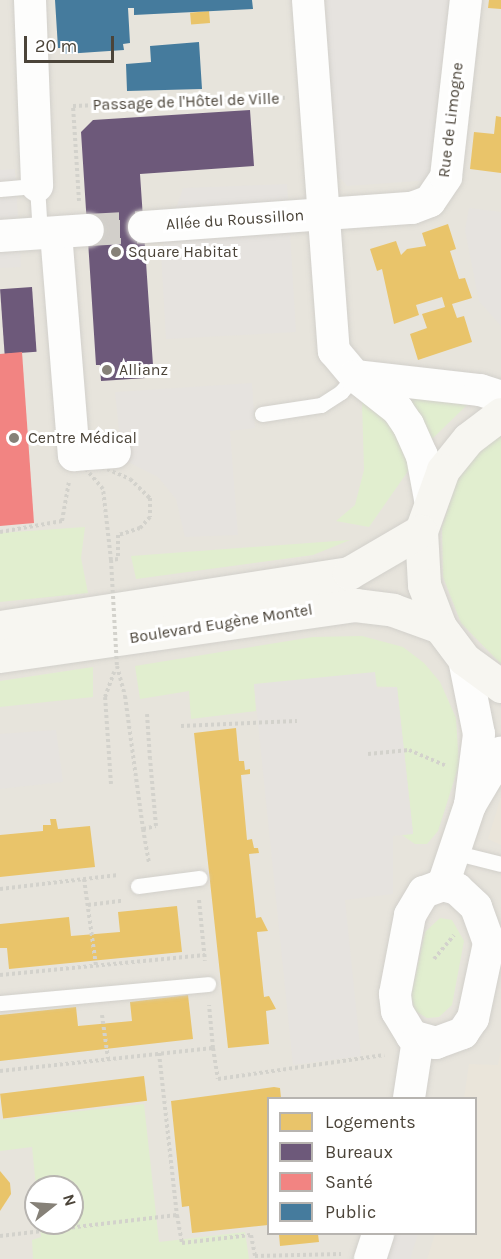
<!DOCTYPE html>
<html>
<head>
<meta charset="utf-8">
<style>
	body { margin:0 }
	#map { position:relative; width:501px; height:1259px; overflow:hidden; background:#f4f2ee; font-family:Karla,sans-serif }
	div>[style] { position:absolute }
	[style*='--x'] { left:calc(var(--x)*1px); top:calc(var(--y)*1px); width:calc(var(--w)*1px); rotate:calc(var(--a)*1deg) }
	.residential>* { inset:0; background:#e7e4dc }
	.education>* { inset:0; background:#eae5da }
	.green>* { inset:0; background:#e1eecf }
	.parking>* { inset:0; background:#e6e3df }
	.homes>* { inset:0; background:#e9c46a; transform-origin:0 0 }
	.offices>* { inset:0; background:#6d597a; transform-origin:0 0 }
	.health>* { inset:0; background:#f28482 }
	.public>* { inset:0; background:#457b9d }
	.street-tunnel>* { height:32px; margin-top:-16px; transform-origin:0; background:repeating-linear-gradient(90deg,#d2cfca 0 32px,transparent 0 48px) }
	.path>* { height:4px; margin-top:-2px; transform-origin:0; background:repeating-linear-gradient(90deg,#d3d2cc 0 3px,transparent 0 6px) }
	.roads { filter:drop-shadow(0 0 2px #d2d0cb) drop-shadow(0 0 2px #d2d0cb) }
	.lane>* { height:15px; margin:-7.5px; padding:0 7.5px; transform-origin:7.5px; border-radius:7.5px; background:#fdfdfc }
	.street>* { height:32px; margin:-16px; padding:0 16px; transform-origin:16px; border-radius:16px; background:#fdfdfc }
	.secondary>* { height:33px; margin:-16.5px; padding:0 16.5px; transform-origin:16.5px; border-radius:16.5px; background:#f7f6f1 }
	.path-bridge>* { height:4px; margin-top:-2px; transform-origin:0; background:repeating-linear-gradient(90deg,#d3d2cc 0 3px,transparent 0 6px) }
	.dots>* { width:16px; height:16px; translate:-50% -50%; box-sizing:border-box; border:3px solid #fff; border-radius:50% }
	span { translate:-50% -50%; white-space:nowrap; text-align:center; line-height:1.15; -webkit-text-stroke:6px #fff; paint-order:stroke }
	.street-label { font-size:16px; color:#4b4439 }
	.poi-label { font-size:16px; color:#4b4439 }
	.left { translate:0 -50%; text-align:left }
	.legend { position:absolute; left:267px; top:1097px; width:210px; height:138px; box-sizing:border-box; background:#fff; border:2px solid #b7b4b0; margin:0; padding:8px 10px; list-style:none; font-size:18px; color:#4b4439 }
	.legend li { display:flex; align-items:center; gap:12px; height:30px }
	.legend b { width:30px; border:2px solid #b7b4b0 }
	.north { position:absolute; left:24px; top:1175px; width:60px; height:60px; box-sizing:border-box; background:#fff; border:2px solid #b7b4b0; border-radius:50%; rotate:73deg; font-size:16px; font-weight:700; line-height:24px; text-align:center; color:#4b4439 }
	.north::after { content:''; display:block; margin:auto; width:21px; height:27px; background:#868178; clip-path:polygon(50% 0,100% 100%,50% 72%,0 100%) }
	.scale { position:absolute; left:24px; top:36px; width:90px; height:27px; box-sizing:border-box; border:3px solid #4b4439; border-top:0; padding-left:8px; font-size:18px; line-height:21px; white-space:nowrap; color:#4b4439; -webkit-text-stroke:4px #fff; paint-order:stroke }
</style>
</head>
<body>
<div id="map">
	<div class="residential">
		<div style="clip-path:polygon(evenodd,0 0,501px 0,501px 1259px,0 1259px,0 0,268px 1098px,476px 1098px,476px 1234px,268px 1234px,268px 1098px,0 0,36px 1187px,72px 1187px,72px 1223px,36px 1223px,36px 1187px)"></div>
	</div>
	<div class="education">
		<div style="clip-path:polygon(501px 797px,501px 845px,488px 839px)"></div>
		<div style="clip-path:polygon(501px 1050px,501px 1259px,427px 1259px,435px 1234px,476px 1234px,476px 1098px,464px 1098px,469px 1064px,498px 1065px)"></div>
	</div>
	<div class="green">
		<div style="clip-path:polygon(396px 387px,469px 403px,431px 440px)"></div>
		<div style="clip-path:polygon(362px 402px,376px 405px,396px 421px,413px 464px,369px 527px,336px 521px,355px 505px,364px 470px)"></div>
		<div style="clip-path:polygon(501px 433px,501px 664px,461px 623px,443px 577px,442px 527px,457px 480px,488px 441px)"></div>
		<div style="clip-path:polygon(85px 527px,81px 558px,88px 593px,0 602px,0 533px)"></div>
		<div style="clip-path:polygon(350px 540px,313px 555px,136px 579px,131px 556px)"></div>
		<div style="clip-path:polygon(362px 636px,403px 647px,424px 663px,440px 682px,456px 718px,459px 765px,438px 831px,427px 844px,415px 844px,402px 835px,413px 833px,397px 687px,254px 684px,256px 711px,191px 719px,189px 691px,140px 699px,135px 666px,313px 637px)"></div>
		<div style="clip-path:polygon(93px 667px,93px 697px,0 707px,0 681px)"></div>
		<div style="clip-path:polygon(440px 918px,452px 920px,464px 941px,452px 1005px,439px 1017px,427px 1018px,415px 1011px,411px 996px,425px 932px)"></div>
		<div style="clip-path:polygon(144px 1104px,159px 1242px,245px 1232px,249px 1259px,33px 1259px,32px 1240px,41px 1237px,40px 1223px,72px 1223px,72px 1187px,36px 1187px,32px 1147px,0 1151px,0 1120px)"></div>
	</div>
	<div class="parking">
		<div style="clip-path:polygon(325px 0,451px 0,432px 180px,347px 186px,335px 172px)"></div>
		<div style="clip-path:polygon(15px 169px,21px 267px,0 268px,0 170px)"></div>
		<div style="clip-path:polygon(287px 184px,296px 332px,166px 339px,161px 252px,183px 188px)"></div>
		<div style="clip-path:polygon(469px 208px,501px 212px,501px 326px,479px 301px,465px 230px)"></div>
		<div style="clip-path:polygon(252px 383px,255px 428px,230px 431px,238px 535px,185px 537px,176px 499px,158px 477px,122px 459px,115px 392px)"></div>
		<div style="clip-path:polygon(375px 672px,377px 689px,397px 687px,413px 834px,393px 836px,393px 894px,345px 900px,361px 1056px,293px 1065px,254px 684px)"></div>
		<div style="clip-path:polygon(56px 730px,63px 782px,0 789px,0 734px)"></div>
		<div style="clip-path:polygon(393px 1234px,418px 1234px,410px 1259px,385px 1259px)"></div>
	</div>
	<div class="homes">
		<div style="clip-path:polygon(489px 0,501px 0,501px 9px,488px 8px)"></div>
		<div style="left:209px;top:11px;width:12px;height:19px;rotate:85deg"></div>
		<div style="clip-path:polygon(496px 116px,501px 117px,501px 173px,470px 169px,474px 132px,494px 134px)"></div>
		<div style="clip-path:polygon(448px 224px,456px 249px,450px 251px,459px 279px,465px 278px,472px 298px,452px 304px,457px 318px,464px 316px,472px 342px,418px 360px,410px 334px,427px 328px,422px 314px,445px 307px,442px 297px,416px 305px,419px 315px,394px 324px,382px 269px,377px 271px,370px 249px,396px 241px,401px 255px,407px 249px,426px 246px,422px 233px)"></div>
		<div style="clip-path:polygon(236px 728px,239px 761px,244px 761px,245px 770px,250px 769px,250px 774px,241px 775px,247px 840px,252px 839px,254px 848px,258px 848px,259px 853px,249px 854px,256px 918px,261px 917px,268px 931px,257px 932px,264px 997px,269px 996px,276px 1009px,266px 1011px,269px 1044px,228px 1048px,194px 733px)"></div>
		<div style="clip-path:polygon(50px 819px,56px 819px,58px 829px,90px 826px,95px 867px,0 877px,0 835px,43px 831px,43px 825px,51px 825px)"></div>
		<div style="clip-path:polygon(177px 906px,182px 952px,9px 969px,7px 948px,0 948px,0 924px,69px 917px,71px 936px,120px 932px,118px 912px)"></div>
		<div style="clip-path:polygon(188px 995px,193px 1039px,0 1061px,0 1015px,76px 1007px,78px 1026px,132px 1021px,130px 1002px)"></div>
		<div style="left:144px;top:1076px;width:25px;height:145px;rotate:83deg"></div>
		<div style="clip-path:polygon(274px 1087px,280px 1088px,281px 1098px,268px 1098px,268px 1225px,192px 1233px,189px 1206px,182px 1207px,171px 1101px)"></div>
		<div style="clip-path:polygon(0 1171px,10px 1183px,11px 1194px,0 1211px)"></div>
		<div style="clip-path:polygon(279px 1234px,318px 1234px,319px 1242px,280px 1246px)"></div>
	</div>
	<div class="offices">
		<div style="clip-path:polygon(250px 110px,254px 166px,140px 174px,153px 365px,146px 365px,146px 378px,101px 381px,100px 365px,96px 365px,81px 132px,93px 120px)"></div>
		<div style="left:32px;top:287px;width:65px;height:32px;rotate:86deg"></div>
	</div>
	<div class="health">
		<div style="clip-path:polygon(22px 352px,34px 523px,0 526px,0 354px)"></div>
	</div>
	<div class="public">
		<div style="clip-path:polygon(55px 0,252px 0,253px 9px,134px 15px,134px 8px,128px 8px,130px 43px,123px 44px,124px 50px,65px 54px,65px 48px,58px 48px)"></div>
		<div style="clip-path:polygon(199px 42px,202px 89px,127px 91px,126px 64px,151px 62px,150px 46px)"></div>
	</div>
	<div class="street-tunnel">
		<div style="--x:88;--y:230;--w:56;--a:-3.1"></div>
	</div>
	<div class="path">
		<div style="--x:79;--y:201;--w:95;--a:-93.6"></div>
		<div style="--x:73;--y:106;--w:212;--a:-2.2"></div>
		<div style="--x:74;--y:455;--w:61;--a:23.2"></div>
		<div style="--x:130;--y:479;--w:28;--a:44"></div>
		<div style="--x:150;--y:498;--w:19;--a:90"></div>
		<div style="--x:150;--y:517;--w:15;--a:132"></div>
		<div style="--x:140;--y:528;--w:23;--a:162"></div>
		<div style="--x:118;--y:535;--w:24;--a:90"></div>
		<div style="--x:118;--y:559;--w:7;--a:172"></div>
		<div style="--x:111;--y:560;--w:71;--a:-96.4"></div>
		<div style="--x:103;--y:489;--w:45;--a:-130.5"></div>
		<div style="--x:0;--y:532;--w:63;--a:-10.1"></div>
		<div style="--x:62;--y:521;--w:39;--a:-80"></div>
		<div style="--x:147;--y:714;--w:45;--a:86.2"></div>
		<div style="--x:181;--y:726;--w:116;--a:-2.5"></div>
		<div style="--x:368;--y:754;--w:41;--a:-5.6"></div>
		<div style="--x:409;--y:750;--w:39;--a:23"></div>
		<div style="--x:111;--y:784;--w:87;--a:-93.9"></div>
		<div style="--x:105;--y:697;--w:27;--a:-70"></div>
		<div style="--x:143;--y:829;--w:34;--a:80"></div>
		<div style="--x:84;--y:879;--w:88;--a:82.1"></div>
		<div style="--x:0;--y:889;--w:119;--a:-6.8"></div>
		<div style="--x:199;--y:900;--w:61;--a:84.4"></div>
		<div style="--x:88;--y:905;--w:34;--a:-7"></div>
		<div style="--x:434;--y:959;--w:31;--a:-50"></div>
		<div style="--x:0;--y:975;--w:206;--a:-5.6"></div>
		<div style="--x:102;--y:1015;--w:44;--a:82.2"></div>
		<div style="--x:213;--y:1048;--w:31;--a:81"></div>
		<div style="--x:218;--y:1079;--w:168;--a:-8.2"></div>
		<div style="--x:159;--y:1053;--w:163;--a:83.7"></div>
		<div style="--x:0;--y:1071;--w:214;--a:-6.2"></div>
		<div style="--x:213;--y:1048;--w:43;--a:-95.3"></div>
		<div style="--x:0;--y:1236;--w:178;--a:-6.8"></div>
		<div style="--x:177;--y:1215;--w:28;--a:80"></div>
		<div style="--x:182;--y:1243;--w:69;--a:-6.6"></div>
		<div style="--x:251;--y:1235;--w:21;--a:79"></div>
		<div style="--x:255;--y:1256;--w:86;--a:-1.3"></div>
	</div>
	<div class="roads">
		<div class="lane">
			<div style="--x:0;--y:189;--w:37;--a:-5"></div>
			<div style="--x:37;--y:186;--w:48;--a:86.4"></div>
			<div style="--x:262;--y:414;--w:60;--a:-8.7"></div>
			<div style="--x:321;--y:405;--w:24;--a:-33"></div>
			<div style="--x:341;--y:392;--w:21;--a:-49"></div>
			<div style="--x:453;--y:852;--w:49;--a:14"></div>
			<div style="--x:138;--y:886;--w:62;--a:-7.5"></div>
			<div style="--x:0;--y:1003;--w:209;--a:-5.2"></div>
		</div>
		<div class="street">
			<div style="--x:30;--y:0;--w:186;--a:87.8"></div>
			<div style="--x:308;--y:0;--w:352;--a:85.8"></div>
			<div style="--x:334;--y:351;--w:33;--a:50"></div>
			<div style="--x:144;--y:227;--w:269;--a:-4.1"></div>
			<div style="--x:412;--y:208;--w:19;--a:-21"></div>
			<div style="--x:430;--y:201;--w:29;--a:-56"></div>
			<div style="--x:446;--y:177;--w:178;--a:-83.6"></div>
			<div style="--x:56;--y:233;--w:223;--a:85.4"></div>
			<div style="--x:74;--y:455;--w:41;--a:-4.2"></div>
			<div style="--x:0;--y:236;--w:88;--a:-3.9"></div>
			<div style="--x:430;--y:499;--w:44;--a:-100.5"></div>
			<div style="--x:422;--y:456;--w:34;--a:-114"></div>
			<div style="--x:408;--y:425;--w:18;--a:-124"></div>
			<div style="--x:398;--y:410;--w:55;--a:-141.7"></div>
			<div style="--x:355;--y:376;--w:126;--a:6.4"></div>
			<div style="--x:480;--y:390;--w:22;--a:18"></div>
			<div style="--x:464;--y:659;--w:76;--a:78.7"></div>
			<div style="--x:479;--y:734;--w:72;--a:97.2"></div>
			<div style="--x:443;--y:885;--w:15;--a:16"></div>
			<div style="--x:457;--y:889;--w:26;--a:43"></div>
			<div style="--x:476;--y:907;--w:38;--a:70"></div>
			<div style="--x:489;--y:943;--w:77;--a:102"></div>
			<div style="--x:473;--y:1018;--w:18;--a:124"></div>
			<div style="--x:463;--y:1033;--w:29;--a:160"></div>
			<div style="--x:436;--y:1043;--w:25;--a:-164"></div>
			<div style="--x:412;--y:1036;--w:29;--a:-121"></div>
			<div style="--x:397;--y:1011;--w:17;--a:-97"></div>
			<div style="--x:395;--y:994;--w:80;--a:-79.2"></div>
			<div style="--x:410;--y:915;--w:27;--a:-59"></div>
			<div style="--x:424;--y:892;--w:20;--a:-20"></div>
			<div style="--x:443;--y:885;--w:84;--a:-71.4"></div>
			<div style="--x:470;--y:805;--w:61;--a:-59.2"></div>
			<div style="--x:409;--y:1098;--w:60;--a:-81.3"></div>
			<div style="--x:370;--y:1259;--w:26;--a:-72"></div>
		</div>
		<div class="secondary">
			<div style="--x:501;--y:414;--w:41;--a:142.9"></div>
			<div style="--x:468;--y:439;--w:40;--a:129"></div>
			<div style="--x:443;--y:470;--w:65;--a:109.8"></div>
			<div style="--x:421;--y:531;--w:54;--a:86.8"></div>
			<div style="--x:424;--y:585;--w:45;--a:69.1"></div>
			<div style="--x:440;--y:627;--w:40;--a:53"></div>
			<div style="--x:464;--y:659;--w:46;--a:36.1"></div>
			<div style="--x:0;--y:627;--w:353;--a:-8.8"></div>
			<div style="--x:349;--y:573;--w:83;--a:-30.3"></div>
			<div style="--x:0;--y:656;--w:359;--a:-8.2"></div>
			<div style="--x:355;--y:605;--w:38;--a:7"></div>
			<div style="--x:393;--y:610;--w:50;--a:19.9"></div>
		</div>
	</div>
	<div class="path-bridge">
		<div style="--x:111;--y:560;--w:106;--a:86.8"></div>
		<div style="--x:117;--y:666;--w:31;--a:75"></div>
		<div style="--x:125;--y:696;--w:134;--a:82.3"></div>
		<div style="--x:143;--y:829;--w:13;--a:-13"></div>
		<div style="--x:156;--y:826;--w:67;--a:-95.1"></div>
	</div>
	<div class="dots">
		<div style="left:116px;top:252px;background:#868178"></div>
		<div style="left:107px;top:370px;background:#868178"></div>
		<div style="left:14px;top:438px;background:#868178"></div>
	</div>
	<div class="street-label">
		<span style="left:186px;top:102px;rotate:-2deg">Passage de l'Hôtel de Ville</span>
		<span style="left:451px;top:120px;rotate:-83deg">Rue de Limogne</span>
		<span style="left:235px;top:220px;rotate:-4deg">Allée du Roussillon</span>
		<span style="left:221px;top:624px;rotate:-9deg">Boulevard Eugène Montel</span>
	</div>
	<div class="poi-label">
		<span class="left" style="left:128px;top:252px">Square Habitat</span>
		<span class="left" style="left:119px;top:370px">Allianz</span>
		<span class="left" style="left:28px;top:438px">Centre Médical</span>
	</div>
	<ul class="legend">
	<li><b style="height:16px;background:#e9c46a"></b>Logements</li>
	<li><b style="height:16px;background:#6d597a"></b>Bureaux</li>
	<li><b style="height:16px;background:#f28482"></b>Santé</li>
	<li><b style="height:16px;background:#457b9d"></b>Public</li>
	</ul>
	<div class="north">N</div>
	<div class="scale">20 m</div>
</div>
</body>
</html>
